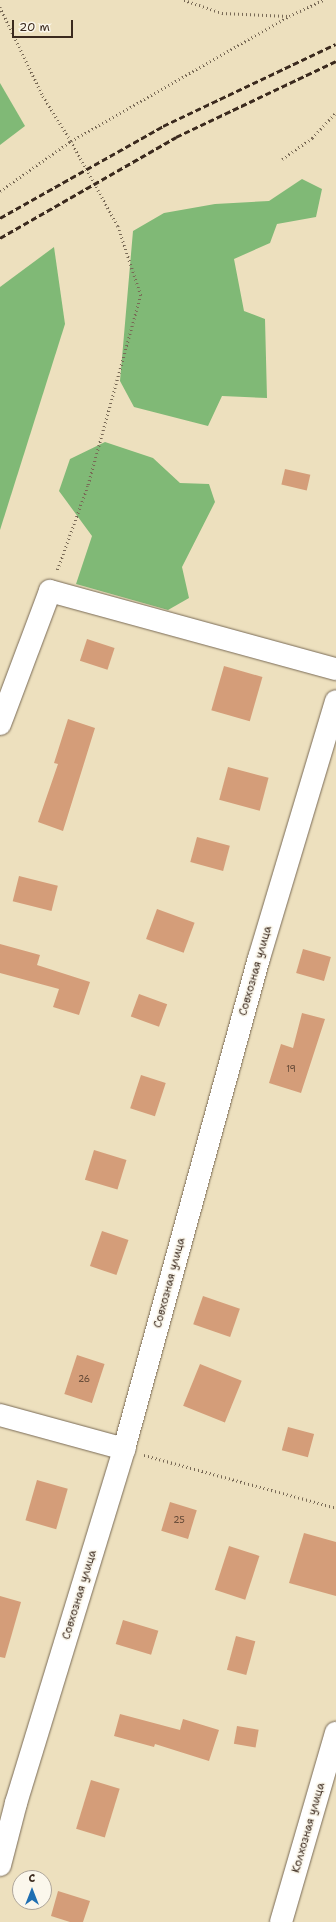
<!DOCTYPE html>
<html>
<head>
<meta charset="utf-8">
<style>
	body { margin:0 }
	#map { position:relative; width:336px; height:1922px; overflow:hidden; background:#ede0be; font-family:"Shantell Sans",sans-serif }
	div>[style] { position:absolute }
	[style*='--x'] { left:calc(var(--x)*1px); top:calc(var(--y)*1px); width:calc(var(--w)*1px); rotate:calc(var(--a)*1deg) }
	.forest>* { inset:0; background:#80b976 }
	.building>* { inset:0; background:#d49d79; transform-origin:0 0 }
	.path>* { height:2.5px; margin-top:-1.25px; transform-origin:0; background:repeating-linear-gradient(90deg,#796a56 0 1px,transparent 0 4px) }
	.roads { filter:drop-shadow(0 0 1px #796a56) drop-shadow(0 0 1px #796a56) }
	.minor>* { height:22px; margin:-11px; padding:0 11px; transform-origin:11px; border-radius:11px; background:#fff }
	.rail>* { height:3px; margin-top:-1.5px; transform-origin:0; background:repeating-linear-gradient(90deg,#3b2a1e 0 6px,transparent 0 9px) }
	span { translate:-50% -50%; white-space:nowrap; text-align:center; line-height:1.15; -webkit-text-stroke:3.5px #fbf7ec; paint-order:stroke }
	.number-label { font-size:9px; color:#614735 }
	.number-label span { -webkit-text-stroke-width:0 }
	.street-label { font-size:11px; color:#3b2a1e }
	.north { position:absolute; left:12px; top:1870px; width:40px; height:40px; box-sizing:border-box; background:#fbf7ec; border:1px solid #aea59a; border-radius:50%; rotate:0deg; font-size:11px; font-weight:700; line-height:16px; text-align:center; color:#3b2a1e }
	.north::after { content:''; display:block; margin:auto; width:14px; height:18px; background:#1f6fb2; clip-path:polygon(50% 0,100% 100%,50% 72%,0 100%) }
	.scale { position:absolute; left:12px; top:20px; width:61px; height:18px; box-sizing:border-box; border:2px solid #3b2a1e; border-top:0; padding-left:5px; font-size:12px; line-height:14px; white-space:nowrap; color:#3b2a1e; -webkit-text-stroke:3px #fbf7ec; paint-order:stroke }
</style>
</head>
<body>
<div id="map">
	<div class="forest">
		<div style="clip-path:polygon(0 83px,25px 126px,0 145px)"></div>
		<div style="clip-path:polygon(302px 179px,322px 189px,316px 217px,277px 224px,270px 243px,234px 259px,244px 311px,265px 319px,267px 398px,222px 396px,208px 426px,134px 407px,120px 381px,133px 231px,164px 213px,215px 204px,269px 201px)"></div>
		<div style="clip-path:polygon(54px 247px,65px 324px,0 530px,0 287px)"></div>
		<div style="clip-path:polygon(105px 442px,153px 458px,180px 483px,209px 484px,215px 502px,182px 567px,189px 598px,168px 610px,76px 584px,92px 536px,59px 491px,70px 459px)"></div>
	</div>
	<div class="building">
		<div style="left:285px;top:469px;width:26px;height:16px;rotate:13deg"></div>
		<div style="left:87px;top:639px;width:29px;height:23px;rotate:18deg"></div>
		<div style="left:224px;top:666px;width:40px;height:46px;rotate:16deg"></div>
		<div style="clip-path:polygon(68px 719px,95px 728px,63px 831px,38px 822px,58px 764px,54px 763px)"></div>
		<div style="left:228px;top:767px;width:42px;height:34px;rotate:15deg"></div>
		<div style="left:197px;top:837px;width:34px;height:26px;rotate:15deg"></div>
		<div style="left:19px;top:876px;width:40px;height:26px;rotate:14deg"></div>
		<div style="left:157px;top:909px;width:40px;height:32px;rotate:20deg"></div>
		<div style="clip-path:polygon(0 944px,40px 955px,37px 965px,90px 982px,79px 1015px,53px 1007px,59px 989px,0 973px)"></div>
		<div style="left:303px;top:949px;width:29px;height:25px;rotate:16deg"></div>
		<div style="left:139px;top:994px;width:30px;height:24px;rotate:20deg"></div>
		<div style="clip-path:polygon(302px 1013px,325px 1019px,301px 1093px,269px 1083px,281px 1044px,293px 1048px)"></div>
		<div style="left:141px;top:1075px;width:26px;height:35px;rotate:18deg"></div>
		<div style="left:94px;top:1150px;width:34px;height:31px;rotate:17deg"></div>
		<div style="left:102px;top:1231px;width:28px;height:37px;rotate:19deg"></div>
		<div style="left:203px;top:1296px;width:39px;height:30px;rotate:19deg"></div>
		<div style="left:77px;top:1355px;width:29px;height:41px;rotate:18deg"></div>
		<div style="left:200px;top:1364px;width:45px;height:45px;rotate:22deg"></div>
		<div style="left:288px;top:1427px;width:27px;height:24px;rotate:15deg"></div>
		<div style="left:37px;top:1480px;width:32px;height:42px;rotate:16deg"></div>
		<div style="left:170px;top:1502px;width:28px;height:30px;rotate:17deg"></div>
		<div style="clip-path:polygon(304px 1533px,336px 1542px,336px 1596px,289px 1583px)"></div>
		<div style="left:229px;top:1546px;width:32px;height:46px;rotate:18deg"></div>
		<div style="clip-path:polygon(0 1596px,21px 1602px,5px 1658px,0 1657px)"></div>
		<div style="left:123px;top:1620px;width:37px;height:25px;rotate:17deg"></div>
		<div style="left:236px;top:1636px;width:20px;height:35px;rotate:15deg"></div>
		<div style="clip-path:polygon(120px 1714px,180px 1730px,183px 1719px,219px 1730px,209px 1761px,155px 1744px,154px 1747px,114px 1736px)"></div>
		<div style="left:237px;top:1726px;width:22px;height:18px;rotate:10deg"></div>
		<div style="left:91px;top:1780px;width:30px;height:51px;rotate:17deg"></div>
		<div style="clip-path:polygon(58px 1891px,90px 1901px,83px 1922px,70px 1922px,51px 1916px)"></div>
	</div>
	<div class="path">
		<div style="--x:184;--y:0;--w:40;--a:18.9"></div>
		<div style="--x:222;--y:13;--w:67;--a:2.6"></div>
		<div style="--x:289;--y:16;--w:38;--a:-25"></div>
		<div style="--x:0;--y:7;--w:99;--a:64.2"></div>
		<div style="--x:43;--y:96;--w:53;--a:58.1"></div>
		<div style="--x:71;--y:141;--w:97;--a:61.1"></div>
		<div style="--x:118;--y:226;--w:73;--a:71.6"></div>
		<div style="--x:141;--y:295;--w:198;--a:105.5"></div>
		<div style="--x:88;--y:486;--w:91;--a:109.8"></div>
		<div style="--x:282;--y:159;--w:37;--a:-35"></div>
		<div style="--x:312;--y:138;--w:35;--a:-47"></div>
		<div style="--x:0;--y:191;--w:87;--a:-35.2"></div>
		<div style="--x:71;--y:141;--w:251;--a:-29.8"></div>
		<div style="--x:144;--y:1455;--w:199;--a:15.4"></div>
	</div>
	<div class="roads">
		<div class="minor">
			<div style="--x:0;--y:724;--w:142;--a:-69.4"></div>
			<div style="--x:50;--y:591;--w:296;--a:15.3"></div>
			<div style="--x:0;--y:1415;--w:129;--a:15.3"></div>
			<div style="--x:0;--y:1865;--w:64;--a:-75.5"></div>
			<div style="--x:16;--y:1803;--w:370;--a:-73"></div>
			<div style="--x:124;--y:1449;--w:509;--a:-74.63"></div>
			<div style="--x:259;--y:958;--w:268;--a:-73.3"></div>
			<div style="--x:281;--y:1922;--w:197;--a:-73.8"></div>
		</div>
	</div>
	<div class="rail">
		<div style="--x:0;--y:218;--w:187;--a:-29.4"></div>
		<div style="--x:163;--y:126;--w:191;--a:-25.4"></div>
		<div style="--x:0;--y:238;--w:203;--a:-29.8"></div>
		<div style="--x:176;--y:137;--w:177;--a:-25.4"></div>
	</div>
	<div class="number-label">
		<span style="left:291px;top:1069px">19</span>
		<span style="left:84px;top:1379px">26</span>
		<span style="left:179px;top:1520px">25</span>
	</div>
	<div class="street-label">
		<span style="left:256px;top:971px;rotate:-74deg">Совхозная улица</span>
		<span style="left:170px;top:1283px;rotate:-75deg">Совхозная улица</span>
		<span style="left:80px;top:1595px;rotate:-73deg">Совхозная улица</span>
		<span style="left:309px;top:1828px;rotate:-74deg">Колхозная улица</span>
	</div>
	<div class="north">С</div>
	<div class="scale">20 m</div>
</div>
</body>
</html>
